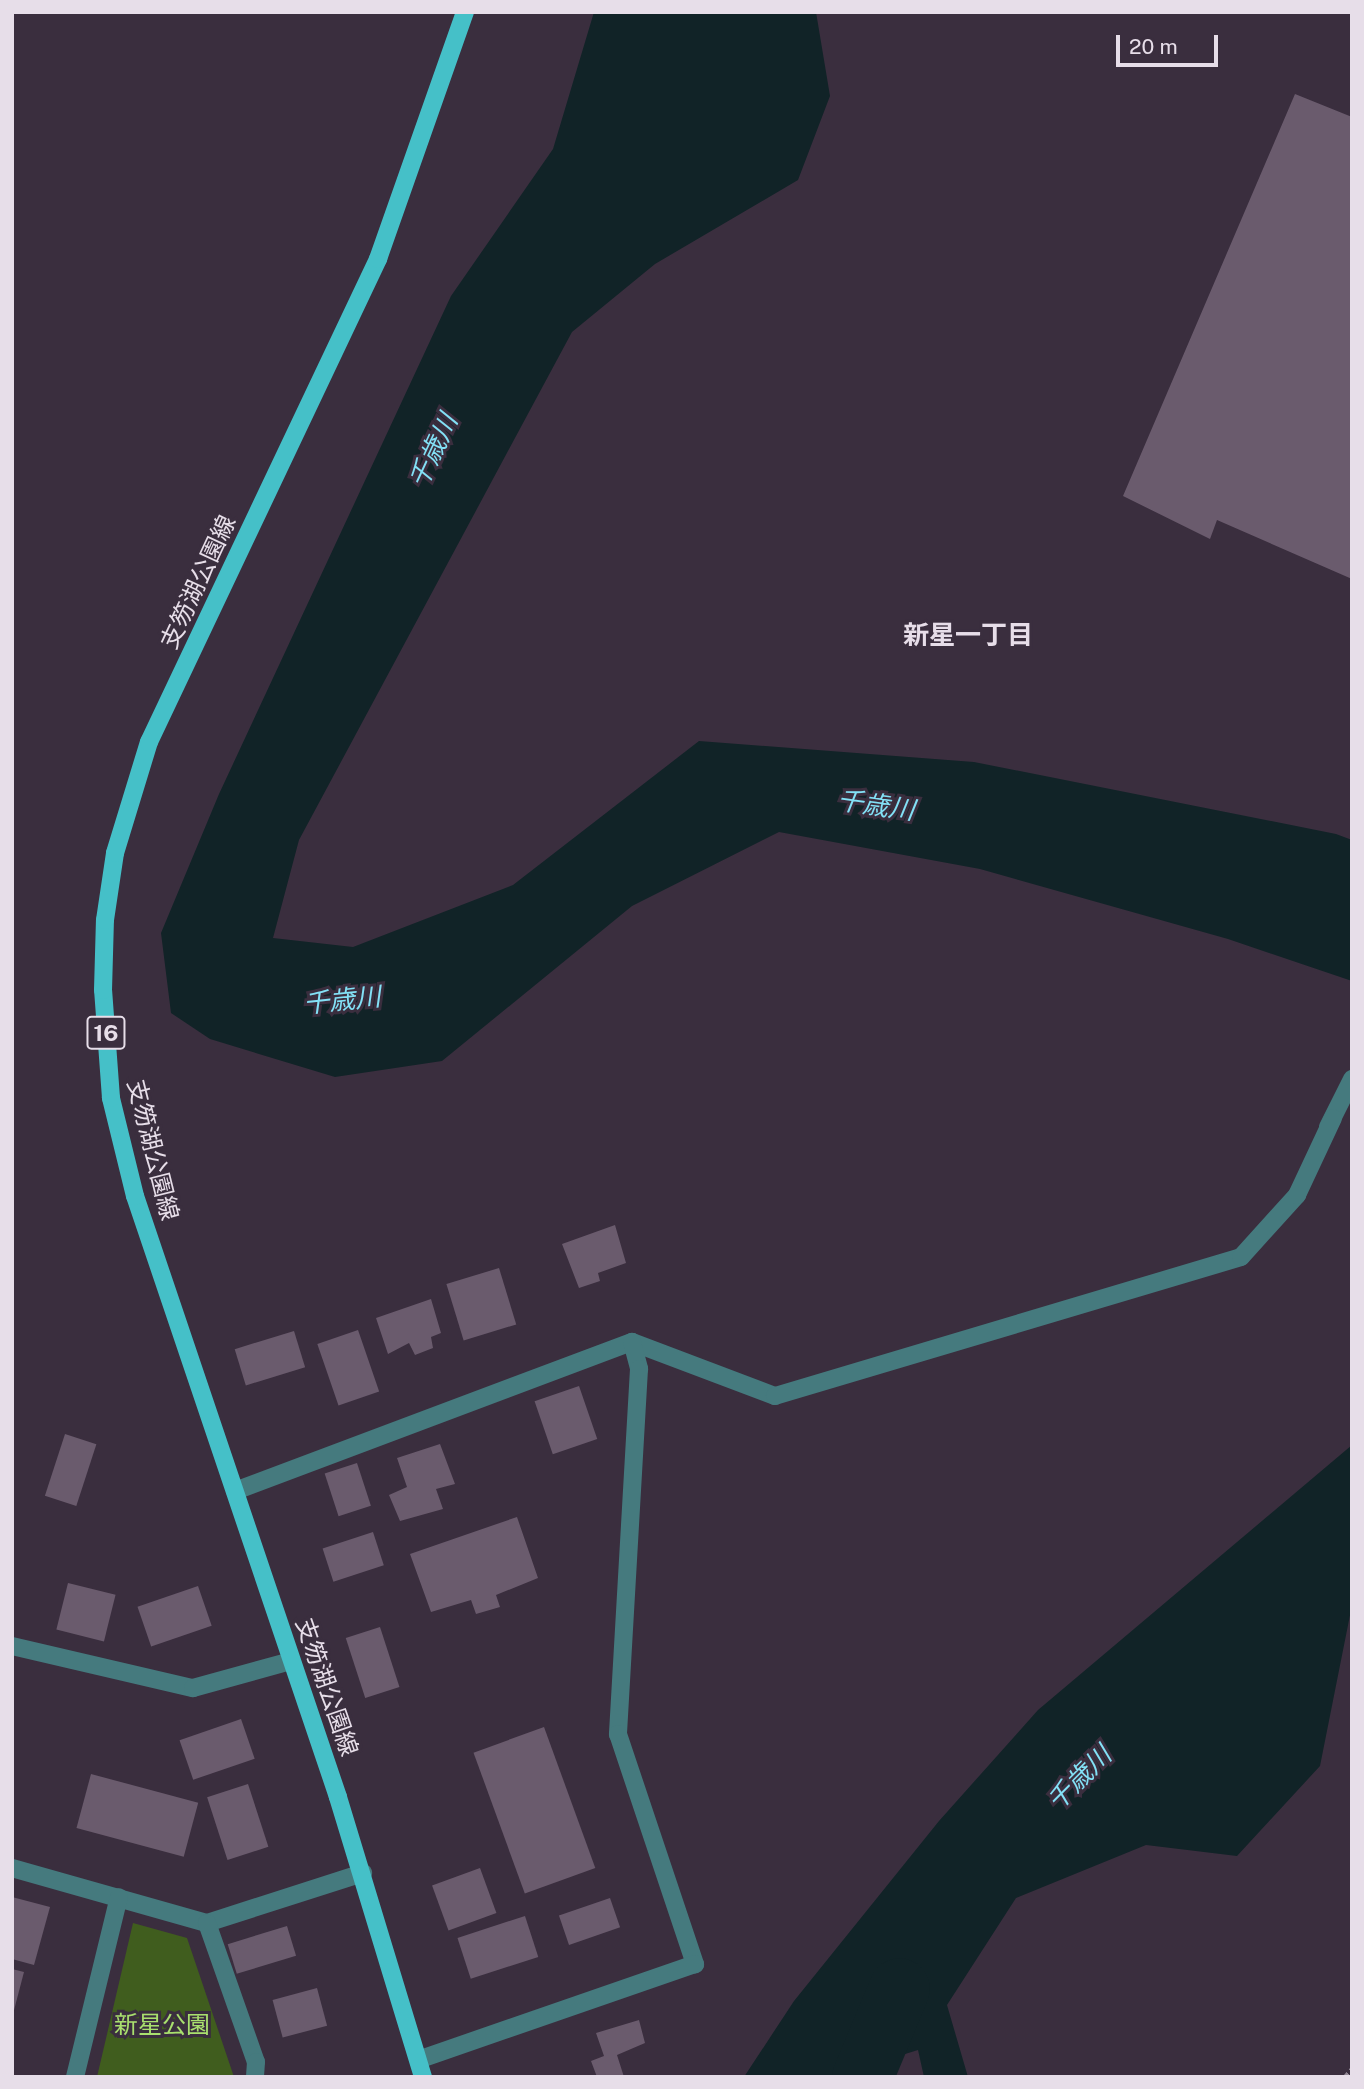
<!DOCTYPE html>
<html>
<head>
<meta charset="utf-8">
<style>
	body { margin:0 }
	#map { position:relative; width:1364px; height:2089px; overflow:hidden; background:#3a2e3e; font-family:"Public Sans","Noto Sans JP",sans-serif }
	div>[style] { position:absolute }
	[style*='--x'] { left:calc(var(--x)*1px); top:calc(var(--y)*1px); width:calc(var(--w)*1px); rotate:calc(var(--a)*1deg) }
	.green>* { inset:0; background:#405d1e }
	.water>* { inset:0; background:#112327 }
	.river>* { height:61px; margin:-30.5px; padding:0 30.5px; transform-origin:30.5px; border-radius:30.5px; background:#112327 }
	.building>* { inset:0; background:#6a5b6d; transform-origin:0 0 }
	.path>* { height:4.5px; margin-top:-2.25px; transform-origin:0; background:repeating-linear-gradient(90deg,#928895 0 5px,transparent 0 8.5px) }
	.minor>* { height:18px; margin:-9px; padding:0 9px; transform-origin:9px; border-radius:9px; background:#457a7e }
	.major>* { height:18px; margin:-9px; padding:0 9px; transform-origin:9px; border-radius:9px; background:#45c0c8 }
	span { translate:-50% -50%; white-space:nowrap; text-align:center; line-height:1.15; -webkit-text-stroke:6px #3a2e3e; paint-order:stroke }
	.shield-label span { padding:2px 5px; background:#3a2e3e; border:2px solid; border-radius:5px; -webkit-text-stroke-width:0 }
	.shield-label { font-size:23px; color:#e7dee9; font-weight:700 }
	.street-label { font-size:24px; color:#e7dee9 }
	.park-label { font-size:24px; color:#a9e06e }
	.water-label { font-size:26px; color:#83e1f6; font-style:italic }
	.neighbourhood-label { font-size:26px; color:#e7dee9; font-weight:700 }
	.frame { position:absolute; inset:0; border:14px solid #e7dee9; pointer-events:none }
	.scale { position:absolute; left:1116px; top:35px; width:102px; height:32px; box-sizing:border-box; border:4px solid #e7dee9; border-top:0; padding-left:9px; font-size:21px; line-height:24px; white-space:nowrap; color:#e7dee9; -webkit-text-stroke:5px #3a2e3e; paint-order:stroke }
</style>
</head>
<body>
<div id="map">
	<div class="green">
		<div style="clip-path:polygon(133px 1923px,187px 1938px,234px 2077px,97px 2077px)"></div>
	</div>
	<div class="water">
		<div style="clip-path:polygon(594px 12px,816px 12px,830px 96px,798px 180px,655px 264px,572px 332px,299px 840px,273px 938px,353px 947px,513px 885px,699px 741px,974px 762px,1336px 834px,1352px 840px,1352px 981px,1228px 939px,980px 869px,779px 832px,632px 906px,442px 1061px,335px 1077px,210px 1039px,171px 1013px,161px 933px,219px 794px,451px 296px,553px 149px)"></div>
		<div style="clip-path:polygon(1352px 1445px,1352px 1605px,1320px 1766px,1237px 1856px,1146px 1845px,1016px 1898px,947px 2005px,968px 2077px,924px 2077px,918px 2050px,831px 2077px,744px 2077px,794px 2001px,939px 1821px,1038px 1710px)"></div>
	</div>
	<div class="river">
		<div style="--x:862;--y:2077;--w:96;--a:-67.4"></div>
	</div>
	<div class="building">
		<div style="clip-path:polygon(1295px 94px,1352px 117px,1352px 579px,1217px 520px,1210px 539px,1123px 496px)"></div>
		<div style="clip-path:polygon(615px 1225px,626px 1263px,598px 1273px,600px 1281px,579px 1288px,562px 1244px)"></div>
		<div style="left:499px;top:1268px;width:59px;height:55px;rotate:73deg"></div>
		<div style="clip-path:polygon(431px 1299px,441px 1333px,431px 1337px,433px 1348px,415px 1355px,409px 1343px,388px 1354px,376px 1318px)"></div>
		<div style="left:358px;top:1330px;width:65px;height:43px;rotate:71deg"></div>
		<div style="left:294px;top:1331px;width:38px;height:62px;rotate:73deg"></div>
		<div style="left:579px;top:1386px;width:56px;height:47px;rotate:71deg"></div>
		<div style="left:65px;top:1434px;width:33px;height:65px;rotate:18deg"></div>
		<div style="clip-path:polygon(440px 1444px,455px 1484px,436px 1489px,443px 1509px,400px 1521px,389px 1495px,407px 1487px,397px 1458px)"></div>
		<div style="left:357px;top:1463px;width:45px;height:34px;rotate:72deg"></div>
		<div style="clip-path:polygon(517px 1517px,538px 1578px,496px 1595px,500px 1607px,476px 1614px,471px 1600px,431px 1612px,410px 1554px)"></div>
		<div style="left:373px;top:1532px;width:35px;height:53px;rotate:72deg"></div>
		<div style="left:68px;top:1583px;width:49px;height:48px;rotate:14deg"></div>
		<div style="left:198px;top:1586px;width:42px;height:64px;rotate:71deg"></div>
		<div style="left:380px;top:1627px;width:63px;height:36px;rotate:72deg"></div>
		<div style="left:241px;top:1719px;width:42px;height:65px;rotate:71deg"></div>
		<div style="left:544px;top:1727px;width:150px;height:75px;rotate:70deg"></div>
		<div style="left:91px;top:1774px;width:111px;height:56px;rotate:15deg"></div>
		<div style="left:248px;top:1784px;width:66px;height:43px;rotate:72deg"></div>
		<div style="left:480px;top:1868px;width:48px;height:51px;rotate:70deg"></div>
		<div style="clip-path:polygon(12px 1897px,50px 1907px,34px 1965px,12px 1959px)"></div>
		<div style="left:610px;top:1898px;width:31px;height:54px;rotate:71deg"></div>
		<div style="left:525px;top:1916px;width:43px;height:71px;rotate:72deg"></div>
		<div style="left:287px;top:1926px;width:31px;height:62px;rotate:73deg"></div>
		<div style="clip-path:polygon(12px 1969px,24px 1972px,13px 2014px,12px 2014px)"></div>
		<div style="left:317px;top:1988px;width:39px;height:46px;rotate:75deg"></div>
		<div style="clip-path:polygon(639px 2020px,645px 2043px,617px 2055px,624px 2077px,597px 2077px,591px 2061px,604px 2056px,596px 2033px)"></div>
	</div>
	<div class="path">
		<div style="--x:1345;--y:2077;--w:11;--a:-49"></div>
	</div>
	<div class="minor">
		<div style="--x:1328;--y:1127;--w:54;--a:-63.4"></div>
		<div style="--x:632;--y:1342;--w:153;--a:20.7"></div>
		<div style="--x:775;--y:1396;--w:486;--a:-16.6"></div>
		<div style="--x:1241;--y:1257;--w:84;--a:-47.9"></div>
		<div style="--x:1297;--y:1195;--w:85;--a:-64.9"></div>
		<div style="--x:235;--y:1491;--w:424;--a:-20.6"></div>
		<div style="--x:632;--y:1342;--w:28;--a:75"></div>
		<div style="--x:639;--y:1369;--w:366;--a:93.3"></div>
		<div style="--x:618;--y:1734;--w:243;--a:71.5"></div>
		<div style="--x:695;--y:1964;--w:291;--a:160.9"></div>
		<div style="--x:12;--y:1646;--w:186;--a:13.1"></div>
		<div style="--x:193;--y:1688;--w:102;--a:-15.4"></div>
		<div style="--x:12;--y:1868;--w:203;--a:15.8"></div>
		<div style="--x:207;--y:1923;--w:164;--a:-17.8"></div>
		<div style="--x:207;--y:1923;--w:147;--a:70.6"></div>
		<div style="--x:256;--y:2062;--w:15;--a:94"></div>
		<div style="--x:75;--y:2077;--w:185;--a:-76.3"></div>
	</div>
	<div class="major">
		<div style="--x:423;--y:2077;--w:293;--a:-106.9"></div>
		<div style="--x:338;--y:1797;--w:634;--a:-108.66"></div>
		<div style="--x:135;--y:1196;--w:101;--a:-103.8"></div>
		<div style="--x:111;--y:1098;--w:108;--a:-94.2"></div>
		<div style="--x:103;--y:990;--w:70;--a:-88.4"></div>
		<div style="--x:105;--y:920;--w:68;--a:-81.5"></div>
		<div style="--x:115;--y:853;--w:116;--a:-73"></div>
		<div style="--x:149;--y:742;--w:535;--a:-64.63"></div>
		<div style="--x:378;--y:259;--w:262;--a:-70.6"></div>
	</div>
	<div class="shield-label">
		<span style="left:106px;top:1033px">16</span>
	</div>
	<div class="street-label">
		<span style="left:198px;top:582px;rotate:-65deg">支笏湖公園線</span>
		<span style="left:153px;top:1150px;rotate:76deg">支笏湖公園線</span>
		<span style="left:327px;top:1687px;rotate:71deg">支笏湖公園線</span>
	</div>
	<div class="park-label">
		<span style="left:162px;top:2025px">新星公園</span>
	</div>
	<div class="water-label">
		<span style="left:433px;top:451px;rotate:-65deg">千歳川</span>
		<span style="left:876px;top:805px;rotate:8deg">千歳川</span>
		<span style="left:342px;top:1000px;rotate:-6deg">千歳川</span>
		<span style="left:1079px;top:1778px;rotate:-45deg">千歳川</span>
	</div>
	<div class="neighbourhood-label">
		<span style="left:968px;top:635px">新星一丁目</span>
	</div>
	<div class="frame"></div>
	<div class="scale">20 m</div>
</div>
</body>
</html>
